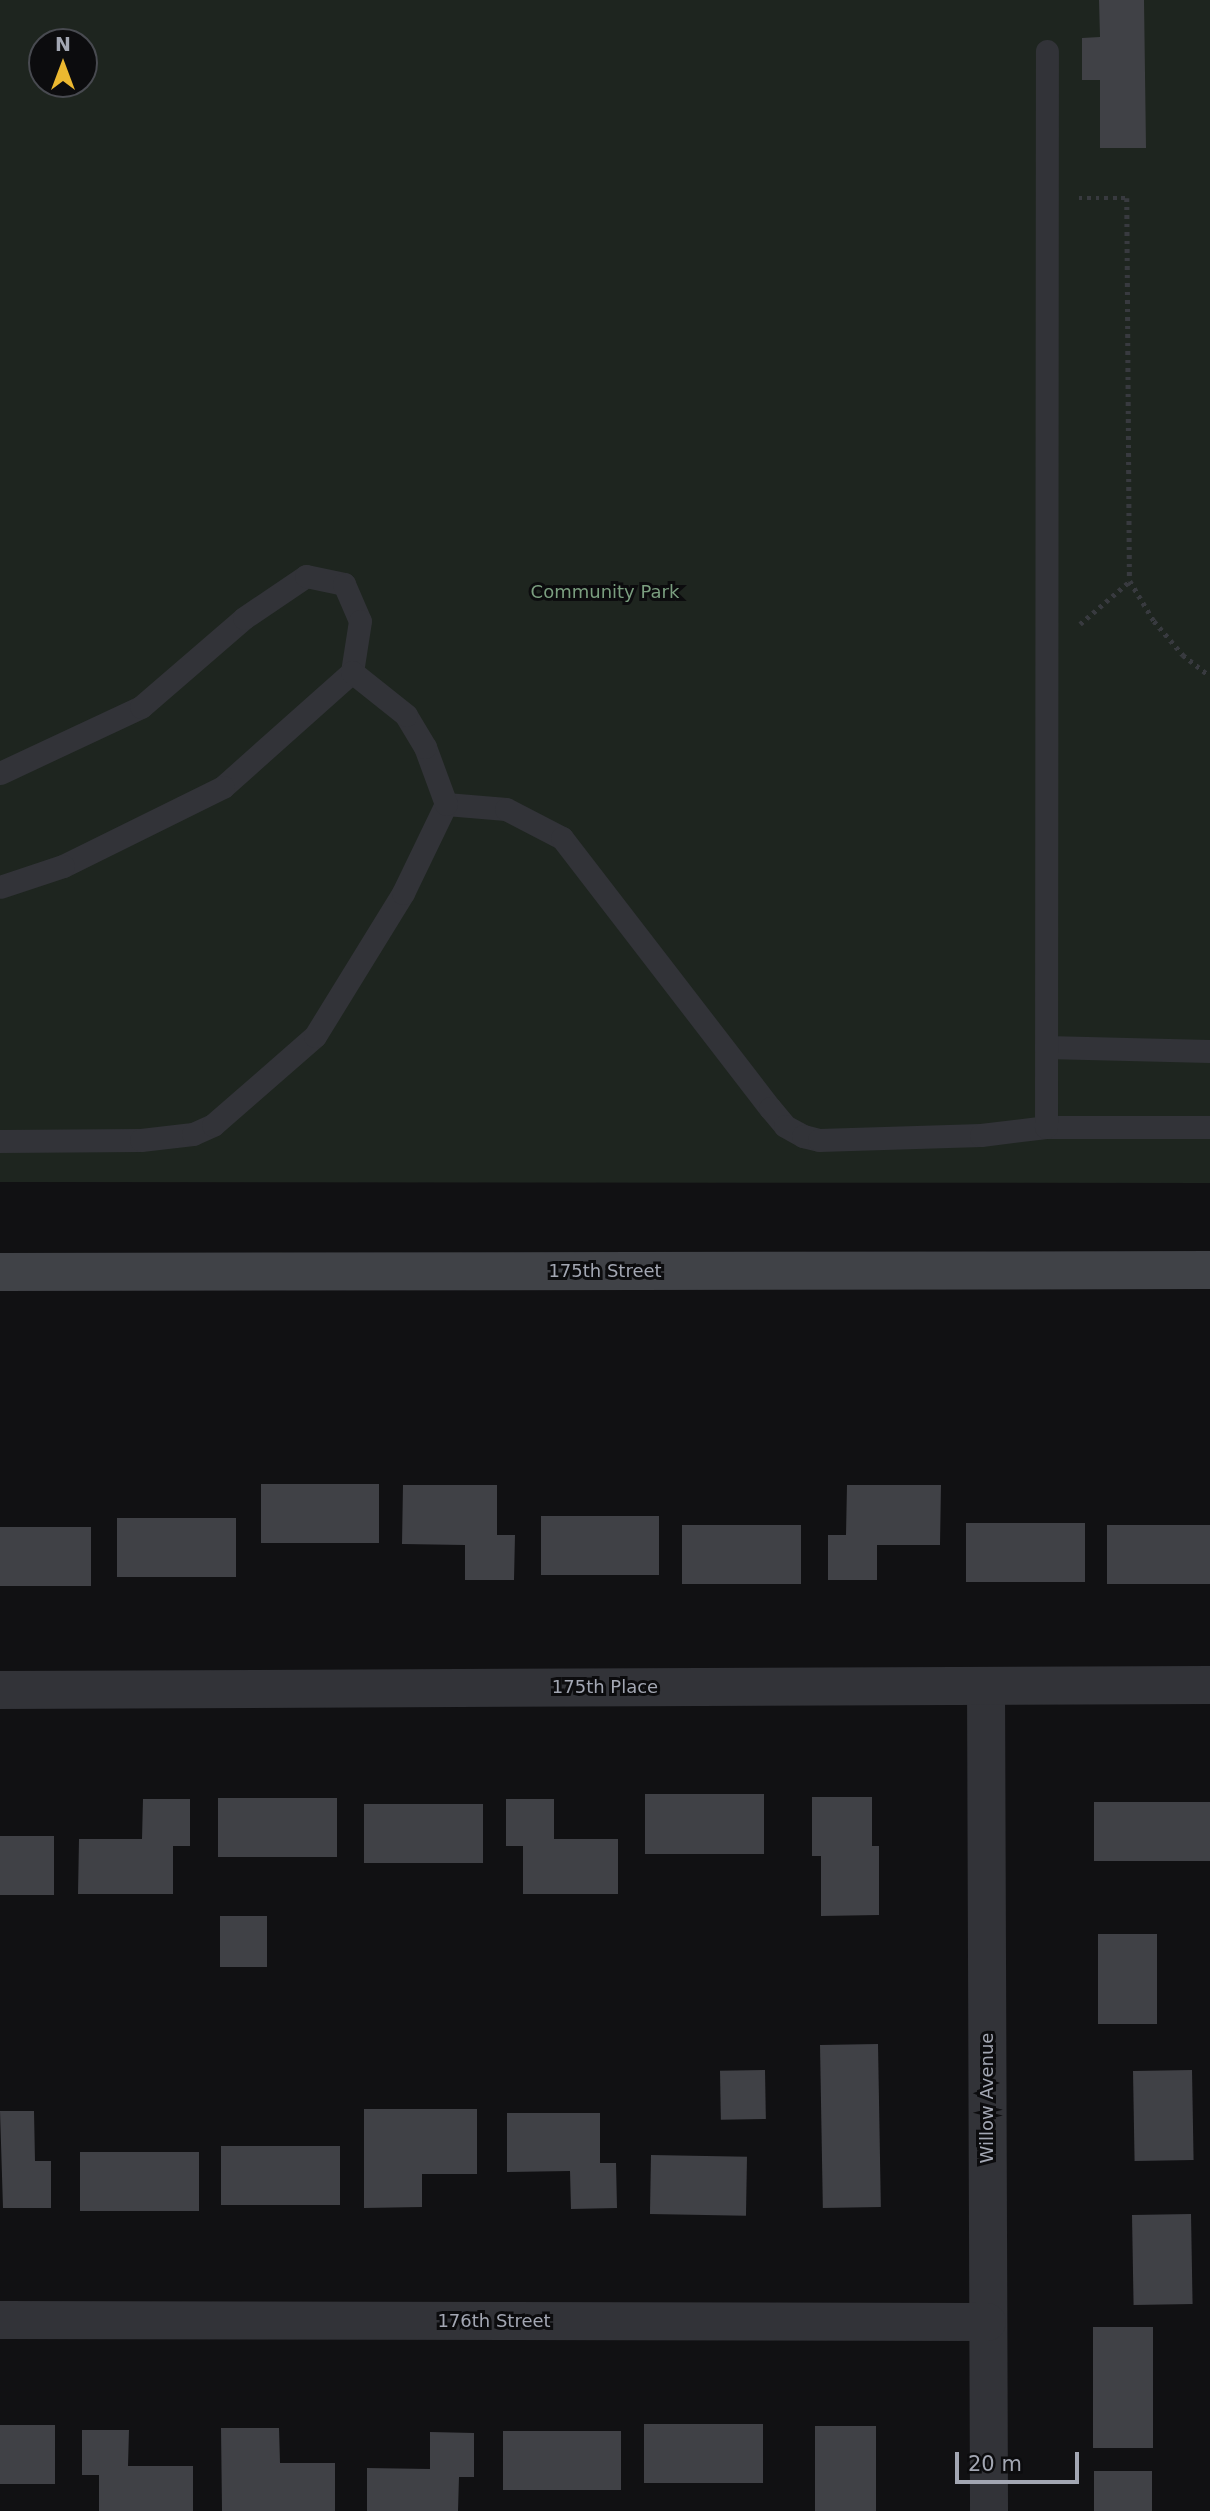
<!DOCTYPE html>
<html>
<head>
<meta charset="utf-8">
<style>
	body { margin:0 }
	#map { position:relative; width:1210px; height:2511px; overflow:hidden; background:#111113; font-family:"DejaVu Sans",sans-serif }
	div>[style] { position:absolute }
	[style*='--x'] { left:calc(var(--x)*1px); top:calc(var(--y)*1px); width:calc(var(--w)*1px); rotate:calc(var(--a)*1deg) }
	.green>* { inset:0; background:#1e251f }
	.building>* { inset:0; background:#404146; transform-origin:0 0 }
	.path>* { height:4.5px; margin-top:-2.25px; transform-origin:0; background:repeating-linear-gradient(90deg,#383a3f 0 3.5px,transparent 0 8.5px) }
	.service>* { height:23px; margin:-11.5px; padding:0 11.5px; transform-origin:11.5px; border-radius:11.5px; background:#323338 }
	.minor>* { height:38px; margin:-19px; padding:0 19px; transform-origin:19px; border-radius:19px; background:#323338 }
	.secondary>* { height:38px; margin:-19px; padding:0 19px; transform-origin:19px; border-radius:19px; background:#404247 }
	span { translate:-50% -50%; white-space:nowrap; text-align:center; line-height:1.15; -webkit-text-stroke:6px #0c0c0e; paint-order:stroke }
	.park-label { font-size:18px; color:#7a9e7f }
	.street-label { font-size:18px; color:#a3a7b3 }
	.north { position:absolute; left:28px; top:28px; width:70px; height:70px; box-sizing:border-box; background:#0c0c0e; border:2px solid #484a50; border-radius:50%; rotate:0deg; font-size:19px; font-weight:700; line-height:28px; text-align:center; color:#a3a7b3 }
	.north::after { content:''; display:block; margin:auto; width:24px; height:32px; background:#ecb830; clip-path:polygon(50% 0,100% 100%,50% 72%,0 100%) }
	.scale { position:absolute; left:955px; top:2452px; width:124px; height:32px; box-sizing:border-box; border:4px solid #a3a7b3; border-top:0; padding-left:9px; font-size:21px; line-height:24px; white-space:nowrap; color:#a3a7b3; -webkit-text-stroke:5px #0c0c0e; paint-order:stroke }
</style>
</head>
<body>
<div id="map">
	<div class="green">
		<div style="clip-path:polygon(evenodd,0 0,1210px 0,1210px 1183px,0 1182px,0 0,42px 42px,84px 42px,84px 84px,42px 84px,42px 42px)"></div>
	</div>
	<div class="building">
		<div style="clip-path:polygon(1099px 0,1144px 0,1146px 148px,1100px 148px,1100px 80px,1082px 80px,1082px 38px,1100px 37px)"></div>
		<div style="left:261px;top:1484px;width:118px;height:59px"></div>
		<div style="clip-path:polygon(403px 1485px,497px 1485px,497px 1535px,515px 1535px,514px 1580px,465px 1580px,465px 1545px,402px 1544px)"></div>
		<div style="clip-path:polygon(847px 1485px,941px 1485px,940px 1545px,877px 1545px,877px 1580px,828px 1580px,828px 1535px,846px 1535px)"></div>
		<div style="left:541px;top:1516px;width:118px;height:59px"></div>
		<div style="left:117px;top:1518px;width:119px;height:59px"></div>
		<div style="left:966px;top:1523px;width:119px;height:59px"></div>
		<div style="left:682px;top:1525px;width:119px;height:59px"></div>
		<div style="left:1107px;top:1525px;width:103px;height:59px"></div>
		<div style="left:0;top:1527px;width:91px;height:59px"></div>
		<div style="left:645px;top:1794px;width:119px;height:60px"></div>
		<div style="clip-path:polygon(812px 1797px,872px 1797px,872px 1846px,879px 1846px,879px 1915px,821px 1916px,821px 1856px,812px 1856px)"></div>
		<div style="left:218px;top:1798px;width:119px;height:59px"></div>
		<div style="clip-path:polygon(143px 1799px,190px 1799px,190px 1846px,173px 1846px,173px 1894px,78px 1894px,79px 1839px,142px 1839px)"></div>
		<div style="clip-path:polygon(506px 1799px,554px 1799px,554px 1839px,618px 1839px,618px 1894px,523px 1894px,523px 1846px,506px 1846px)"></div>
		<div style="left:1094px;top:1802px;width:116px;height:59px"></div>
		<div style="left:364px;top:1804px;width:119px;height:59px"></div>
		<div style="left:0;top:1836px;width:54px;height:59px"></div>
		<div style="left:220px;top:1916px;width:47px;height:51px"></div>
		<div style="left:1098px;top:1934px;width:59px;height:90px"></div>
		<div style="left:878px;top:2044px;width:163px;height:58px;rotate:89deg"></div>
		<div style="left:765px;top:2070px;width:49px;height:45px;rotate:89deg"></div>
		<div style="left:1192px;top:2070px;width:90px;height:59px;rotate:89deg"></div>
		<div style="clip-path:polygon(364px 2109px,477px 2109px,477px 2174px,422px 2174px,422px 2207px,364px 2208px)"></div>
		<div style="clip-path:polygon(0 2111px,34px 2111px,35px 2161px,51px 2161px,51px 2208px,3px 2208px)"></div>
		<div style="clip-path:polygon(507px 2113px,600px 2113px,600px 2163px,616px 2163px,617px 2208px,571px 2209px,570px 2171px,507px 2172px)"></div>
		<div style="left:221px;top:2146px;width:119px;height:59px"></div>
		<div style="left:80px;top:2152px;width:119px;height:59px"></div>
		<div style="left:651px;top:2155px;width:96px;height:59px;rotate:1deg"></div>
		<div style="left:1191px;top:2214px;width:90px;height:59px;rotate:89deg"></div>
		<div style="left:1153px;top:2327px;width:121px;height:60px;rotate:90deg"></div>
		<div style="left:644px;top:2424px;width:119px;height:59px"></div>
		<div style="left:0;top:2425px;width:55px;height:59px"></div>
		<div style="left:815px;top:2426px;width:61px;height:85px"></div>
		<div style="clip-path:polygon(221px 2428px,279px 2428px,280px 2463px,335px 2463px,335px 2511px,222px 2511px)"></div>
		<div style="clip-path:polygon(82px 2430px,129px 2430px,128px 2466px,193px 2466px,193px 2511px,99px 2511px,99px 2475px,82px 2475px)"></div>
		<div style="left:503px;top:2431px;width:118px;height:59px"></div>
		<div style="clip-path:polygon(430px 2432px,474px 2433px,474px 2477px,459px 2477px,458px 2511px,367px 2511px,367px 2468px,430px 2469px)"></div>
		<div style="left:1094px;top:2471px;width:58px;height:40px"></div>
	</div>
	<div class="path">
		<div style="--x:1079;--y:198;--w:48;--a:0"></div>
		<div style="--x:1127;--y:198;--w:383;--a:89.6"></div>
		<div style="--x:1130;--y:581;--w:47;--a:59"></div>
		<div style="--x:1154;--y:621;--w:45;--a:49.5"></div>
		<div style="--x:1183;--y:655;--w:34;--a:38"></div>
		<div style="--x:1080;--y:624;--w:66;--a:-40.7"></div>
	</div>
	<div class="service">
		<div style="--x:0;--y:773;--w:156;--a:-25.1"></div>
		<div style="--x:141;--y:707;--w:136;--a:-40.8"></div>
		<div style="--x:244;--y:618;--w:75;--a:-34.1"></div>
		<div style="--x:306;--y:576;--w:39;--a:12"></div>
		<div style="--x:344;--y:584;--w:40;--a:66.6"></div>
		<div style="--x:360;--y:621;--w:52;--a:98.9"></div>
		<div style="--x:352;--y:672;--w:173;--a:138.3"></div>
		<div style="--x:223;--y:787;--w:178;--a:153.7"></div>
		<div style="--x:63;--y:866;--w:66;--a:161.6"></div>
		<div style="--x:446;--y:804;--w:60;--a:4.8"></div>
		<div style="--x:506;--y:809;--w:63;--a:27.4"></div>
		<div style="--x:562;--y:838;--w:341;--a:52.4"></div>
		<div style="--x:770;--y:1108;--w:23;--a:50"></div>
		<div style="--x:785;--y:1126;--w:21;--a:29"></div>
		<div style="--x:803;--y:1136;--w:16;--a:14"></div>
		<div style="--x:819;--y:1140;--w:162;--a:-1.8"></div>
		<div style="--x:981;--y:1135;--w:65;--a:-7"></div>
		<div style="--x:1046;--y:1127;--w:164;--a:0"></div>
		<div style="--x:1046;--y:1047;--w:164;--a:1.4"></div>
		<div style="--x:1046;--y:1127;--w:1076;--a:-89.95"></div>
		<div style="--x:0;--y:1141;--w:141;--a:-0.4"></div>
		<div style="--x:141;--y:1140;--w:52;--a:-6.6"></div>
		<div style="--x:193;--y:1134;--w:22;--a:-24"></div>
		<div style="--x:213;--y:1125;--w:135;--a:-41.1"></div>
		<div style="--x:315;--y:1036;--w:168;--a:-58.4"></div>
		<div style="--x:403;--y:893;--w:99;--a:-64.2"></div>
		<div style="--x:446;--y:804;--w:61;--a:-110.2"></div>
		<div style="--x:425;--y:747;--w:37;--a:-121"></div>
		<div style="--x:406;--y:715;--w:69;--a:-141.5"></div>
	</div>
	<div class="minor">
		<div style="--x:986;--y:1686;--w:825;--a:89.79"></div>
		<div style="--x:0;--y:1690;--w:1210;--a:-0.24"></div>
		<div style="--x:0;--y:2320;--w:987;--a:0.12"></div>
	</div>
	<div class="secondary">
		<div style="--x:0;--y:1272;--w:1210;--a:-0.09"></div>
	</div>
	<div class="park-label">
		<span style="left:605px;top:592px">Community Park</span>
	</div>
	<div class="street-label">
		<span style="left:605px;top:1271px">175th Street</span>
		<span style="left:605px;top:1687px">175th Place</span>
		<span style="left:987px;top:2098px;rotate:-90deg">Willow Avenue</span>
		<span style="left:494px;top:2321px">176th Street</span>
	</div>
	<div class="north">N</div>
	<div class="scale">20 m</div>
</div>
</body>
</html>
